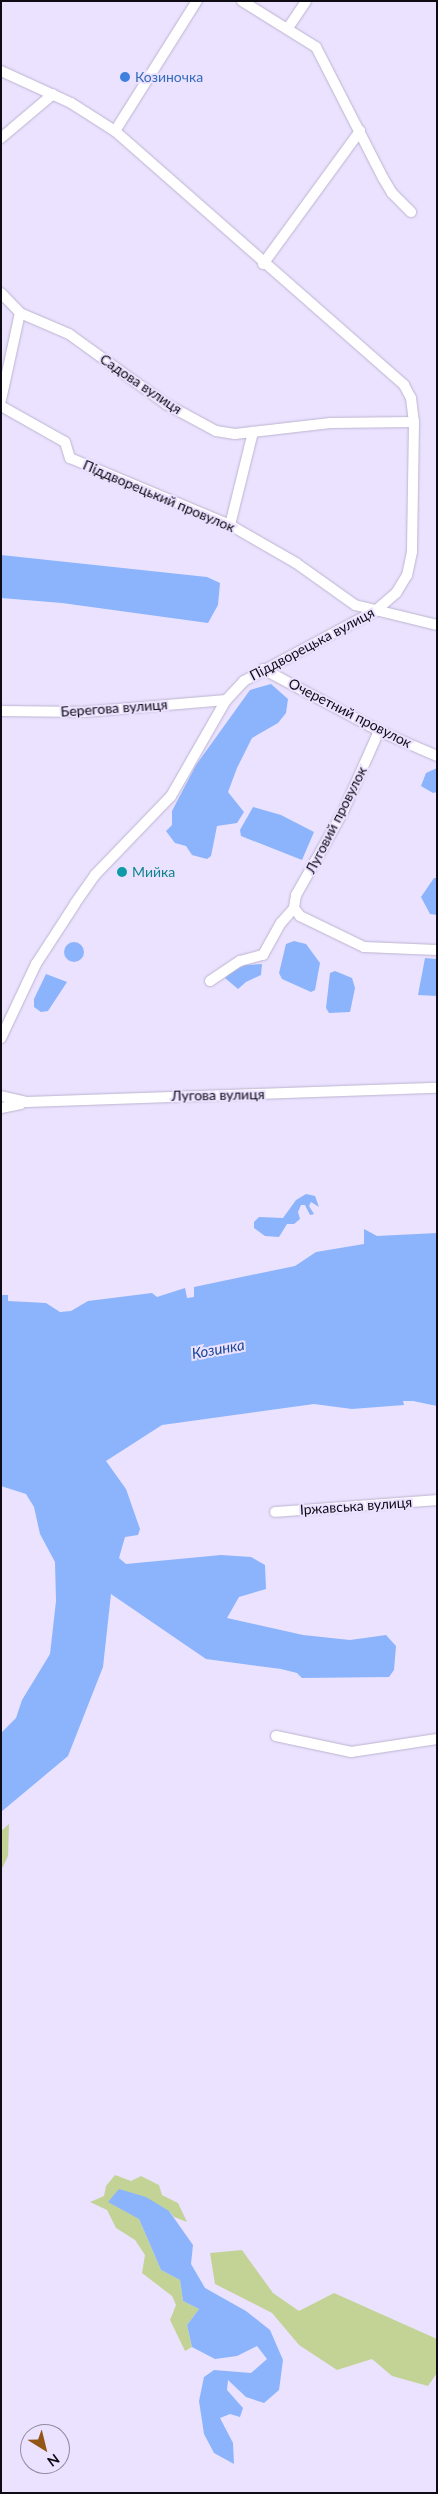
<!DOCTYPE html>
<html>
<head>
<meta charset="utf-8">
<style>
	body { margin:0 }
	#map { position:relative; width:438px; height:2494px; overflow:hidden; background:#ebe2ff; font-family:Lato,sans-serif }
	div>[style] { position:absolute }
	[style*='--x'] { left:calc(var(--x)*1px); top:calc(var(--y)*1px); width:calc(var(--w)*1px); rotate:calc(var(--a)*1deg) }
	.green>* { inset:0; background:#c3d396 }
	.water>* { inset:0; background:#8bb4fc }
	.round { border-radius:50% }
	.roads { filter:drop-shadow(0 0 1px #bcb4cf) drop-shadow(0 0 1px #bcb4cf) }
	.minor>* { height:10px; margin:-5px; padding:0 5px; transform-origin:5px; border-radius:5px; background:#fff }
	.dots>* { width:14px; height:14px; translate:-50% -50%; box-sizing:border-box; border:2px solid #ebe2ff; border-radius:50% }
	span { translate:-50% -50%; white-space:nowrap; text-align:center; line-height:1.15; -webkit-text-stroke:4px #ebe2ff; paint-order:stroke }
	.shop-label { font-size:14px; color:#366cbe }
	.left { translate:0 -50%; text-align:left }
	.street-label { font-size:14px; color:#0e0b14 }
	.culture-label { font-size:14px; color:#0d838f }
	.water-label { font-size:15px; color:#194698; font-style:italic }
	.frame { position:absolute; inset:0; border:2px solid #0e0b14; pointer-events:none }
	.north { position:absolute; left:20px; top:2424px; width:50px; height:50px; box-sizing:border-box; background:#ebe2ff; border:1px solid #938ca1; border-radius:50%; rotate:144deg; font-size:14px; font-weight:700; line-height:20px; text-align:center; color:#0e0b14 }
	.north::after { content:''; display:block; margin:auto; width:18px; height:22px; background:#925716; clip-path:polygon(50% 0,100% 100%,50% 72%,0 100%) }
</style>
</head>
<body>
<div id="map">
	<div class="green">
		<div style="clip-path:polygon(9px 1824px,8px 1856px,1px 1871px,1px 1831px)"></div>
		<div style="clip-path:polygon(115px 2175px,131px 2181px,141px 2176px,159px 2185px,162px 2195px,178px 2203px,187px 2222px,174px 2217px,169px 2211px,139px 2219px,161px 2270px,180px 2280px,183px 2301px,199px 2309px,187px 2325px,192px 2347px,185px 2351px,170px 2320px,176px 2305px,172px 2296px,142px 2273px,145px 2255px,135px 2240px,116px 2228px,107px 2210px,90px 2202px,104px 2196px,106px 2186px)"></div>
		<div style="clip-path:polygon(242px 2250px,273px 2293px,299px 2311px,334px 2293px,437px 2339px,437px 2373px,428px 2386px,392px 2376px,372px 2359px,337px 2370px,299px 2345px,272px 2313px,215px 2284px,210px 2253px)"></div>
	</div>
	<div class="water">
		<div style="clip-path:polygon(1px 555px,207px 577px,220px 583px,218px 605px,208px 623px,62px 603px,1px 598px)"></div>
		<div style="clip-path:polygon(271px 684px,288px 699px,286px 713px,278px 723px,252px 738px,237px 768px,228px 792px,244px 812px,237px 823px,217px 826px,211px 856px,207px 859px,192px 855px,186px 846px,175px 843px,166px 831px,172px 825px,172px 811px,196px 765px,250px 690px)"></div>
		<div style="clip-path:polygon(437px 768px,437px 792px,433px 793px,421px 786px,426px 773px)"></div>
		<div style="clip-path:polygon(253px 807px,281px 815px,314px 832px,302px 860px,241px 836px,240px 830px)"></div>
		<div style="clip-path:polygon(434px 878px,437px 878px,437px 915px,430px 914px,421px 897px)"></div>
		<div style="clip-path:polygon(294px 941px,306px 944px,320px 963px,315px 990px,311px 992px,282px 979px,279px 973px,286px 944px)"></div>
		<div class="round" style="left:64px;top:942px;width:20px;height:20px"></div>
		<div style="clip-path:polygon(425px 958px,437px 959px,437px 996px,418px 995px)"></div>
		<div style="clip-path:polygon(262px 964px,261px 975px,246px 982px,238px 989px,225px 978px,230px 971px,246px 965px)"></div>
		<div style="clip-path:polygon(335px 971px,352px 978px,355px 988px,350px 1012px,329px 1013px,326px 1008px,330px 973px)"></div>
		<div style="clip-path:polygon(46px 974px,67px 982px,48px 1011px,41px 1012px,34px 1007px,34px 999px)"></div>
		<div style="clip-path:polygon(306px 1194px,315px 1196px,319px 1207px,311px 1202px,309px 1206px,314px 1214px,310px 1215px,305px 1205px,301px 1205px,298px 1212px,300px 1219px,294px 1224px,287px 1224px,279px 1237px,265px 1236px,254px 1228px,254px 1222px,259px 1217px,283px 1218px,296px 1200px)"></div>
		<div style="clip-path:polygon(364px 1229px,377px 1236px,437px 1233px,437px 1406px,413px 1401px,403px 1401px,404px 1405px,352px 1409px,314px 1404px,162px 1425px,106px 1461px,126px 1489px,140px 1529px,138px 1535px,125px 1537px,119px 1558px,126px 1564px,221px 1555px,251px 1557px,265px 1565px,266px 1589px,239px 1597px,227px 1618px,303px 1635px,350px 1640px,386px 1635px,396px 1646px,394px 1670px,389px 1677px,302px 1678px,297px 1673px,281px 1669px,206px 1659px,111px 1594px,103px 1667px,68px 1756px,1px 1812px,1px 1733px,16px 1718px,22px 1700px,50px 1654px,56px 1601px,55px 1562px,40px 1534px,34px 1507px,26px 1494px,1px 1486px,1px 1295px,8px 1295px,8px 1301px,46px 1303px,60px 1312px,71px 1311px,88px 1301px,152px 1293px,157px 1297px,185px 1288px,187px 1298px,194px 1297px,194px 1287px,295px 1266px,316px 1252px,364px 1244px)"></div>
		<div style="clip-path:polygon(119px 2189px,146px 2197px,169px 2211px,193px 2245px,191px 2264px,205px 2288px,246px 2311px,270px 2330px,283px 2360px,279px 2390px,264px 2403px,246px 2397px,228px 2380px,227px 2390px,243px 2408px,240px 2417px,230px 2414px,220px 2418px,233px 2443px,234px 2464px,214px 2453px,204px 2434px,199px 2401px,204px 2377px,214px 2370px,251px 2373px,267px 2359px,257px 2346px,237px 2356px,215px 2359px,192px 2347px,187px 2325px,199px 2309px,183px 2301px,180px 2280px,161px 2270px,139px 2219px,108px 2202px)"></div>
	</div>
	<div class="roads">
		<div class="minor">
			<div style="--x:242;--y:1;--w:87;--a:31.9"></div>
			<div style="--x:316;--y:47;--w:147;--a:62.9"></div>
			<div style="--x:383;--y:178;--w:17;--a:59"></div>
			<div style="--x:392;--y:193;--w:27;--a:45"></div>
			<div style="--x:288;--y:28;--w:32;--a:-56"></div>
			<div style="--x:1;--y:71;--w:77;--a:24.6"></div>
			<div style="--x:71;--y:103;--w:52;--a:32.5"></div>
			<div style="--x:115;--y:131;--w:385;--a:41.3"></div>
			<div style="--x:404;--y:385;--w:15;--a:62"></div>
			<div style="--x:411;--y:398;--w:24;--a:83"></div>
			<div style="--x:414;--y:422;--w:130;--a:90.9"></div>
			<div style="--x:412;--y:552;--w:24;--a:102"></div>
			<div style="--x:407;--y:575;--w:21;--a:121"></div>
			<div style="--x:396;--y:593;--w:28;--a:139"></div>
			<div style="--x:375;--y:611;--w:149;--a:151.9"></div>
			<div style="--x:244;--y:681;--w:26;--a:133"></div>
			<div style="--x:226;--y:700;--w:111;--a:119.8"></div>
			<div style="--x:171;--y:796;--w:110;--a:133.9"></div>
			<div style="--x:95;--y:875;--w:35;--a:125"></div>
			<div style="--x:75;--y:904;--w:72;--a:123"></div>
			<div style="--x:36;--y:964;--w:82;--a:115.3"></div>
			<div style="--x:115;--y:131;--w:154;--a:-57.8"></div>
			<div style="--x:1;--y:138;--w:68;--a:-40.2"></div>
			<div style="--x:263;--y:264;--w:165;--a:-53.9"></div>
			<div style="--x:1;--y:293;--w:28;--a:46"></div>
			<div style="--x:20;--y:313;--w:53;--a:23.2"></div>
			<div style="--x:69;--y:334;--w:120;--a:35.8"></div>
			<div style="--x:166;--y:404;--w:57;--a:28.4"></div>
			<div style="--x:216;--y:431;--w:19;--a:9"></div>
			<div style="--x:235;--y:434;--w:96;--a:-6.6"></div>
			<div style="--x:330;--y:423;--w:84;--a:-0.7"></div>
			<div style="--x:1;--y:400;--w:89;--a:-77.7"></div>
			<div style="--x:1;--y:406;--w:73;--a:29.4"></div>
			<div style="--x:65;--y:442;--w:17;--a:73"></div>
			<div style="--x:70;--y:458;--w:173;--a:22.7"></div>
			<div style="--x:230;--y:525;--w:76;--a:29.9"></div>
			<div style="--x:296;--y:563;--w:72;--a:35.4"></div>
			<div style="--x:355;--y:605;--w:84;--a:13.7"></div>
			<div style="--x:230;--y:525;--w:96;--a:-76.1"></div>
			<div style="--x:263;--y:669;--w:132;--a:28.1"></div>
			<div style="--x:379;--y:731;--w:63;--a:23.3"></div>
			<div style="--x:1;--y:711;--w:82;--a:0.7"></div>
			<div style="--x:83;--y:712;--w:144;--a:-4.8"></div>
			<div style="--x:379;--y:731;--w:89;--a:114"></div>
			<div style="--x:343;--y:812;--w:95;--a:119.5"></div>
			<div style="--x:296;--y:895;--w:13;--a:99"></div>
			<div style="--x:294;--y:908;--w:10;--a:53"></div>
			<div style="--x:300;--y:916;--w:71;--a:25.8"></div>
			<div style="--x:364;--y:947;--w:73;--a:2.4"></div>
			<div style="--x:210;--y:981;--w:36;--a:-34"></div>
			<div style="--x:240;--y:961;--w:24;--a:-15"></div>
			<div style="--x:263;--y:955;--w:37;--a:-61"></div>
			<div style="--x:281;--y:923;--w:20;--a:-49"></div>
			<div style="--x:1;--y:1096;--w:27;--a:13"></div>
			<div style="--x:27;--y:1102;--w:410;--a:-2"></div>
			<div style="--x:1;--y:1108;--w:20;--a:-11"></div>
			<div style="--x:275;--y:1512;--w:162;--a:-4.2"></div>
			<div style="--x:276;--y:1736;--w:77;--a:12"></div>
			<div style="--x:351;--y:1752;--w:87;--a:-8.6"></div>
		</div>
	</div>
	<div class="dots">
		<div style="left:125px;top:77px;background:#3f7fe0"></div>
		<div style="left:122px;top:872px;background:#0f9aa8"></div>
	</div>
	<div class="shop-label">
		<span class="left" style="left:135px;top:77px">Козиночка</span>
	</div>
	<div class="street-label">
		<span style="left:141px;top:384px;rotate:34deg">Садова вулиця</span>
		<span style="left:159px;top:496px;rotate:23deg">Піддворецький провулок</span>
		<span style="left:312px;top:644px;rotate:-28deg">Піддворецька вулиця</span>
		<span style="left:114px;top:708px;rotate:-4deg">Берегова вулиця</span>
		<span style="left:350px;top:713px;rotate:27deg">Очеретний провулок</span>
		<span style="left:336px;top:820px;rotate:-63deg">Луговий провулок</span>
		<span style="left:218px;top:1095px;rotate:-1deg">Лугова вулиця</span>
		<span style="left:356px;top:1506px;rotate:-4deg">Іржавська вулиця</span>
	</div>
	<div class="culture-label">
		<span class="left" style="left:132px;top:872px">Мийка</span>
	</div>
	<div class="water-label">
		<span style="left:218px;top:1349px;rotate:-10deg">Козинка</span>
	</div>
	<div class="frame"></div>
	<div class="north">N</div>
</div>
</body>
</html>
